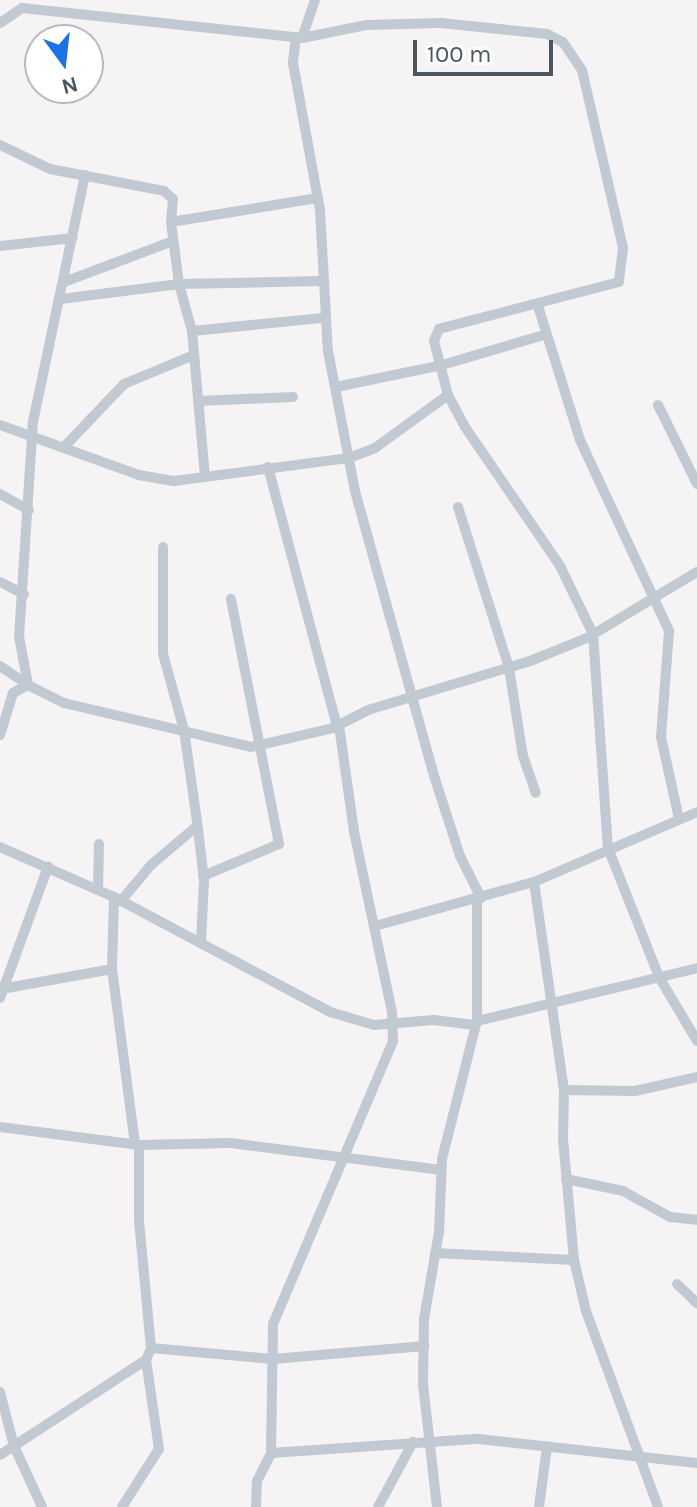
<!DOCTYPE html>
<html>
<head>
<meta charset="utf-8">
<style>
	body { margin:0 }
	#map { position:relative; width:697px; height:1507px; overflow:hidden; background:#f5f3f3; font-family:Karla,sans-serif }
	div>[style] { position:absolute }
	[style*='--x'] { left:calc(var(--x)*1px); top:calc(var(--y)*1px); width:calc(var(--w)*1px); rotate:calc(var(--a)*1deg) }
	.street>* { height:10px; margin:-5px; padding:0 5px; transform-origin:5px; border-radius:5px; background:#c1cad2 }
	span { translate:-50% -50%; white-space:nowrap; text-align:center; line-height:1.15; -webkit-text-stroke:6px #fff; paint-order:stroke }
	.north { position:absolute; left:24px; top:24px; width:80px; height:80px; box-sizing:border-box; background:#fff; border:2px solid #b7bbc0; border-radius:50%; rotate:165deg; font-size:22px; font-weight:700; line-height:32px; text-align:center; color:#4a5661 }
	.north::after { content:''; display:block; margin:auto; width:28px; height:36px; background:#1a73e8; clip-path:polygon(50% 0,100% 100%,50% 72%,0 100%) }
	.scale { position:absolute; left:413px; top:40px; width:140px; height:36px; box-sizing:border-box; border:4px solid #4a5661; border-top:0; padding-left:10px; font-size:24px; line-height:28px; white-space:nowrap; color:#4a5661; -webkit-text-stroke:6px #fff; paint-order:stroke }
</style>
</head>
<body>
<div id="map">
	<div class="street">
		<div style="--x:0;--y:23;--w:27;--a:-34"></div>
		<div style="--x:22;--y:8;--w:282;--a:6.1"></div>
		<div style="--x:302;--y:38;--w:65;--a:-11.5"></div>
		<div style="--x:366;--y:25;--w:75;--a:-1.5"></div>
		<div style="--x:441;--y:23;--w:107;--a:5.9"></div>
		<div style="--x:547;--y:34;--w:18;--a:27"></div>
		<div style="--x:563;--y:42;--w:34;--a:56"></div>
		<div style="--x:582;--y:70;--w:183;--a:77"></div>
		<div style="--x:623;--y:248;--w:34;--a:97"></div>
		<div style="--x:619;--y:282;--w:186;--a:165.4"></div>
		<div style="--x:439;--y:329;--w:13;--a:113"></div>
		<div style="--x:434;--y:341;--w:56;--a:75.5"></div>
		<div style="--x:448;--y:395;--w:36;--a:62"></div>
		<div style="--x:465;--y:427;--w:168;--a:55.6"></div>
		<div style="--x:560;--y:566;--w:76;--a:64.1"></div>
		<div style="--x:593;--y:634;--w:215;--a:86"></div>
		<div style="--x:608;--y:848;--w:139;--a:68.4"></div>
		<div style="--x:659;--y:977;--w:74;--a:59.3"></div>
		<div style="--x:296;--y:37;--w:26;--a:97"></div>
		<div style="--x:293;--y:63;--w:149;--a:79.6"></div>
		<div style="--x:320;--y:210;--w:141;--a:86.8"></div>
		<div style="--x:328;--y:351;--w:143;--a:79.1"></div>
		<div style="--x:355;--y:491;--w:299;--a:74.5"></div>
		<div style="--x:435;--y:779;--w:81;--a:72"></div>
		<div style="--x:460;--y:856;--w:47;--a:63.4"></div>
		<div style="--x:302;--y:38;--w:40;--a:-71.1"></div>
		<div style="--x:0;--y:145;--w:55;--a:25.6"></div>
		<div style="--x:50;--y:169;--w:116;--a:10.9"></div>
		<div style="--x:164;--y:191;--w:12;--a:42"></div>
		<div style="--x:173;--y:199;--w:23;--a:95"></div>
		<div style="--x:171;--y:222;--w:149;--a:-9.3"></div>
		<div style="--x:85;--y:175;--w:251;--a:101.9"></div>
		<div style="--x:33;--y:421;--w:215;--a:93.7"></div>
		<div style="--x:19;--y:636;--w:50;--a:79.6"></div>
		<div style="--x:28;--y:685;--w:40;--a:26.6"></div>
		<div style="--x:64;--y:703;--w:192;--a:13.2"></div>
		<div style="--x:251;--y:747;--w:84;--a:-13"></div>
		<div style="--x:333;--y:728;--w:39;--a:-27"></div>
		<div style="--x:368;--y:710;--w:169;--a:-16.8"></div>
		<div style="--x:530;--y:661;--w:61;--a:-22"></div>
		<div style="--x:587;--y:638;--w:128;--a:-31"></div>
		<div style="--x:171;--y:222;--w:63;--a:82.6"></div>
		<div style="--x:179;--y:284;--w:49;--a:74.5"></div>
		<div style="--x:192;--y:331;--w:146;--a:84.9"></div>
		<div style="--x:0;--y:246;--w:73;--a:-6.3"></div>
		<div style="--x:64;--y:282;--w:116;--a:-20.6"></div>
		<div style="--x:61;--y:299;--w:119;--a:-7.2"></div>
		<div style="--x:179;--y:284;--w:142;--a:-1.2"></div>
		<div style="--x:538;--y:306;--w:140;--a:72.6"></div>
		<div style="--x:580;--y:440;--w:211;--a:65"></div>
		<div style="--x:669;--y:631;--w:106;--a:94.3"></div>
		<div style="--x:661;--y:737;--w:84;--a:77.6"></div>
		<div style="--x:192;--y:331;--w:132;--a:-5.7"></div>
		<div style="--x:336;--y:387;--w:108;--a:-11.7"></div>
		<div style="--x:442;--y:365;--w:109;--a:-16.4"></div>
		<div style="--x:198;--y:401;--w:95;--a:-2.4"></div>
		<div style="--x:658;--y:405;--w:88;--a:63.7"></div>
		<div style="--x:0;--y:425;--w:148;--a:19.8"></div>
		<div style="--x:139;--y:475;--w:36;--a:10"></div>
		<div style="--x:174;--y:481;--w:177;--a:-7.5"></div>
		<div style="--x:349;--y:458;--w:28;--a:-21"></div>
		<div style="--x:375;--y:448;--w:90;--a:-36"></div>
		<div style="--x:65;--y:446;--w:86;--a:-46.4"></div>
		<div style="--x:124;--y:384;--w:76;--a:-22.5"></div>
		<div style="--x:268;--y:467;--w:268;--a:75.1"></div>
		<div style="--x:0;--y:494;--w:33;--a:29"></div>
		<div style="--x:458;--y:507;--w:169;--a:72.4"></div>
		<div style="--x:509;--y:668;--w:89;--a:81"></div>
		<div style="--x:523;--y:756;--w:39;--a:71"></div>
		<div style="--x:163;--y:547;--w:107;--a:90"></div>
		<div style="--x:163;--y:654;--w:79;--a:74.6"></div>
		<div style="--x:184;--y:730;--w:92;--a:81.9"></div>
		<div style="--x:197;--y:821;--w:59;--a:83.2"></div>
		<div style="--x:204;--y:880;--w:62;--a:92.8"></div>
		<div style="--x:0;--y:582;--w:27;--a:27"></div>
		<div style="--x:0;--y:666;--w:34;--a:34"></div>
		<div style="--x:28;--y:685;--w:17;--a:152"></div>
		<div style="--x:13;--y:693;--w:44;--a:107.2"></div>
		<div style="--x:0;--y:847;--w:124;--a:23.7"></div>
		<div style="--x:114;--y:897;--w:245;--a:28"></div>
		<div style="--x:330;--y:1012;--w:46;--a:16.5"></div>
		<div style="--x:374;--y:1025;--w:60;--a:-4.8"></div>
		<div style="--x:434;--y:1020;--w:41;--a:7"></div>
		<div style="--x:203;--y:876;--w:82;--a:-22.8"></div>
		<div style="--x:279;--y:844;--w:250;--a:-101.1"></div>
		<div style="--x:534;--y:882;--w:210;--a:81.8"></div>
		<div style="--x:564;--y:1090;--w:49;--a:91.2"></div>
		<div style="--x:563;--y:1139;--w:121;--a:84.8"></div>
		<div style="--x:574;--y:1260;--w:52;--a:76.8"></div>
		<div style="--x:586;--y:1311;--w:209;--a:69.8"></div>
		<div style="--x:98;--y:890;--w:46;--a:-88.8"></div>
		<div style="--x:114;--y:897;--w:72;--a:91.6"></div>
		<div style="--x:112;--y:969;--w:177;--a:82.5"></div>
		<div style="--x:121;--y:901;--w:47;--a:-50.2"></div>
		<div style="--x:151;--y:865;--w:60;--a:-40.3"></div>
		<div style="--x:375;--y:926;--w:165;--a:-15.5"></div>
		<div style="--x:534;--y:882;--w:177;--a:-23.2"></div>
		<div style="--x:1;--y:989;--w:113;--a:-10.2"></div>
		<div style="--x:0;--y:998;--w:140;--a:-69.9"></div>
		<div style="--x:477;--y:1021;--w:226;--a:-13.5"></div>
		<div style="--x:564;--y:1090;--w:71;--a:0.8"></div>
		<div style="--x:635;--y:1091;--w:64;--a:-12.7"></div>
		<div style="--x:0;--y:1127;--w:140;--a:7.4"></div>
		<div style="--x:139;--y:1145;--w:92;--a:-1.2"></div>
		<div style="--x:231;--y:1143;--w:212;--a:7.3"></div>
		<div style="--x:566;--y:1179;--w:58;--a:11.9"></div>
		<div style="--x:623;--y:1191;--w:54;--a:29"></div>
		<div style="--x:670;--y:1217;--w:27;--a:6"></div>
		<div style="--x:435;--y:1253;--w:139;--a:2.9"></div>
		<div style="--x:677;--y:1284;--w:28;--a:44"></div>
		<div style="--x:151;--y:1348;--w:122;--a:5.2"></div>
		<div style="--x:273;--y:1359;--w:152;--a:-4.9"></div>
		<div style="--x:0;--y:1392;--w:56;--a:75.5"></div>
		<div style="--x:14;--y:1446;--w:67;--a:65.3"></div>
		<div style="--x:271;--y:1453;--w:129;--a:-89.1"></div>
		<div style="--x:273;--y:1324;--w:307;--a:-67"></div>
		<div style="--x:393;--y:1041;--w:29;--a:-92"></div>
		<div style="--x:392;--y:1012;--w:185;--a:-101.9"></div>
		<div style="--x:354;--y:831;--w:107;--a:-98.1"></div>
		<div style="--x:0;--y:1455;--w:174;--a:-33.1"></div>
		<div style="--x:146;--y:1360;--w:13;--a:-67"></div>
		<div style="--x:151;--y:1348;--w:127;--a:-95.4"></div>
		<div style="--x:139;--y:1222;--w:77;--a:-90"></div>
		<div style="--x:122;--y:1507;--w:69;--a:-57.5"></div>
		<div style="--x:159;--y:1449;--w:90;--a:-98.3"></div>
		<div style="--x:256;--y:1507;--w:26;--a:-88"></div>
		<div style="--x:257;--y:1481;--w:31;--a:-63"></div>
		<div style="--x:271;--y:1453;--w:208;--a:-3.9"></div>
		<div style="--x:479;--y:1439;--w:219;--a:6.3"></div>
		<div style="--x:378;--y:1507;--w:74;--a:-61.7"></div>
		<div style="--x:437;--y:1507;--w:124;--a:-96.5"></div>
		<div style="--x:423;--y:1384;--w:65;--a:-89.1"></div>
		<div style="--x:424;--y:1319;--w:88;--a:-80.2"></div>
		<div style="--x:439;--y:1232;--w:73;--a:-87.6"></div>
		<div style="--x:442;--y:1159;--w:142;--a:-75.8"></div>
		<div style="--x:477;--y:1021;--w:120;--a:-90"></div>
		<div style="--x:539;--y:1507;--w:61;--a:-82.4"></div>
	</div>
	<div class="north">N</div>
	<div class="scale">100 m</div>
</div>
</body>
</html>
